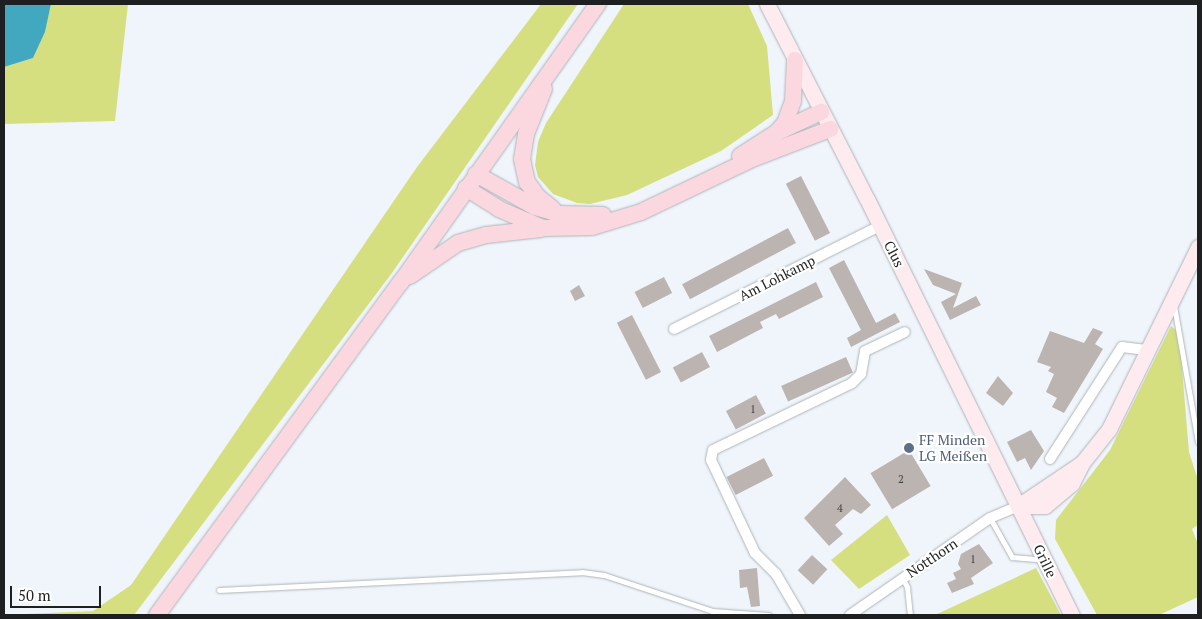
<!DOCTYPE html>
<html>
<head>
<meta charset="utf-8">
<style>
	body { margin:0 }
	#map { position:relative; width:1202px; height:619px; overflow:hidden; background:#eff5fa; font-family:"PT Serif",serif }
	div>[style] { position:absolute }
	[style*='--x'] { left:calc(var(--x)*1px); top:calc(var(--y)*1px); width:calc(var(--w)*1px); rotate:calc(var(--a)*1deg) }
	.green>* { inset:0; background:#d5df80 }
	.water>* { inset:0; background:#41a8c0 }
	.building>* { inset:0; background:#bbb4b0; transform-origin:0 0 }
	.roads { filter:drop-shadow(0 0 1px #aeb4b9) drop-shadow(0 0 1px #aeb4b9) }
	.lane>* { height:5px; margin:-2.5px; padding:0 2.5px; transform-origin:2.5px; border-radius:2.5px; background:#fff }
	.street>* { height:10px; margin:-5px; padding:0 5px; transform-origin:5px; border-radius:5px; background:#fff }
	.secondary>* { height:15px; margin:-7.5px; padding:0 7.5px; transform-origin:7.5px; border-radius:7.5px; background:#fdebef }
	.primary>* { height:16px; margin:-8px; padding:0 8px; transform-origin:8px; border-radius:8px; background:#fbd7df }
	.dots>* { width:14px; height:14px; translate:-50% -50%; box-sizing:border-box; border:2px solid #fff; border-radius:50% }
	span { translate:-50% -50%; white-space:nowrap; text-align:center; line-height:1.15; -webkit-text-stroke:4.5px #fff; paint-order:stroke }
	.number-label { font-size:11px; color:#444445 }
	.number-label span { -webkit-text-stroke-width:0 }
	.street-label { font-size:14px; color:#1d1f21 }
	.service-label { font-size:14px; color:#4e5e75 }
	.left { translate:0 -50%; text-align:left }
	.frame { position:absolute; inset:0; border:5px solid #1d1f21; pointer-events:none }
	.scale { position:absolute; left:10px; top:586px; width:91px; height:22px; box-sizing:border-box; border:2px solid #1d1f21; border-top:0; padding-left:6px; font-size:15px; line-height:18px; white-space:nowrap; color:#1d1f21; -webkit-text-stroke:4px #fff; paint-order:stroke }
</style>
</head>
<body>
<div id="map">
	<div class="green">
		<div style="clip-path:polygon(51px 4px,128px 4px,115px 121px,4px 124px,4px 67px,33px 58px,45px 32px)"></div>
		<div style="clip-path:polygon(541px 4px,578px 4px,392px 273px,134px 615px,4px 615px,93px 611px,131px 585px,417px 167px)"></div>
		<div style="clip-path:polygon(624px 4px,748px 4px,767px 46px,773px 115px,721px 151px,627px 195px,590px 204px,577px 203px,553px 194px,538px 177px,535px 165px,538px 142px,546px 123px)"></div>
		<div style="clip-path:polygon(1171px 326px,1179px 333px,1189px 452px,1198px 480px,1198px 525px,1192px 529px,1198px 544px,1198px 597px,1159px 615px,1097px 615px,1055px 539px,1056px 520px,1110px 450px)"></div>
		<div style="clip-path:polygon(887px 515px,910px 555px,859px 589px,831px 560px)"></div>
		<div style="clip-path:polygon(1036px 568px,1061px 615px,935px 615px)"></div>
	</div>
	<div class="water">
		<div style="clip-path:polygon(4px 4px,51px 4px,45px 32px,33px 58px,4px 67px)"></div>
	</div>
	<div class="building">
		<div style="left:801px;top:176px;width:64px;height:17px;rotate:63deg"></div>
		<div style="left:788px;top:228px;width:17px;height:120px;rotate:62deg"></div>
		<div style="clip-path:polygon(844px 260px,876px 323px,895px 313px,900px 322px,851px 347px,847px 338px,861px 330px,829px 268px)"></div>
		<div style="clip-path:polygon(924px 269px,962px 283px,953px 308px,976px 296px,981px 305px,950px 320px,941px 302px,956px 294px,933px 285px)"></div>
		<div style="left:664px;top:277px;width:18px;height:33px;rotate:63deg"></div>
		<div style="clip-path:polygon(816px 282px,823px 297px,779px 319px,776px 314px,760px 322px,763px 328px,717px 352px,709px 336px)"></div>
		<div style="clip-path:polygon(579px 285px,585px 296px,575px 301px,570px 291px)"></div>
		<div style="left:632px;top:315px;width:64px;height:17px;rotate:63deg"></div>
		<div style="clip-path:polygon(1093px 328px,1103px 332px,1095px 344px,1103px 349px,1064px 413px,1052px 407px,1057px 398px,1046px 392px,1054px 374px,1048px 371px,1051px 367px,1037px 362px,1050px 331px,1084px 343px)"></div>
		<div style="left:702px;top:352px;width:17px;height:33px;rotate:62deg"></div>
		<div style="left:846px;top:357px;width:17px;height:71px;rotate:66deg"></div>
		<div style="clip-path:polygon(998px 376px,1013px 393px,1003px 406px,986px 393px)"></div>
		<div style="left:756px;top:395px;width:21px;height:34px;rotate:62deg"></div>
		<div style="clip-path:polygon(1031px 430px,1044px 451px,1031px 470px,1025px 458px,1017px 462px,1007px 442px)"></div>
		<div style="left:909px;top:450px;width:42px;height:45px;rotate:59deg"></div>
		<div style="left:764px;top:458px;width:20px;height:42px;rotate:63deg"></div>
		<div style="clip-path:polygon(845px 477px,871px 505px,861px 514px,853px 509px,835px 525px,843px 534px,829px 546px,804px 518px)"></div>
		<div style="clip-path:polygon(979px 544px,993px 563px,971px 578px,974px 584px,952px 593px,947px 583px,956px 579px,953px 573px,961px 569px,958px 564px,961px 554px)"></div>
		<div style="left:812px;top:555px;width:21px;height:21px;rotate:43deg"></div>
		<div style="clip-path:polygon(757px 568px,760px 606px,751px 607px,747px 587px,740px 588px,739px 570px)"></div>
	</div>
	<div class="roads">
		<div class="lane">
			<div style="--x:1174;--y:306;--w:138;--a:80"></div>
			<div style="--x:990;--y:518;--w:45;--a:60.6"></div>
			<div style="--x:1012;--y:557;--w:32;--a:5"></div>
			<div style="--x:903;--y:579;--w:9;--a:63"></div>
			<div style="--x:907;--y:587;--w:28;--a:84"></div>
			<div style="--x:219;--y:590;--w:363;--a:-2.8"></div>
			<div style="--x:582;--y:572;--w:22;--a:8"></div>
			<div style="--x:604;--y:575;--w:114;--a:18.4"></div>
			<div style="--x:712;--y:611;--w:57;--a:4"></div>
		</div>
		<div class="street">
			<div style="--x:674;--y:329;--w:230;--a:-26.6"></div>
			<div style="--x:1050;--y:459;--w:133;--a:-57.3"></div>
			<div style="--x:1122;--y:347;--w:24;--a:7"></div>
			<div style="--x:800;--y:615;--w:48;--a:-120.3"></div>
			<div style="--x:776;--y:574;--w:30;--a:-135"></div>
			<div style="--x:755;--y:553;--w:103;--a:-115.3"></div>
			<div style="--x:711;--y:460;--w:10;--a:-79"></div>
			<div style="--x:713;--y:450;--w:154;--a:-25.7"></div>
			<div style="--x:852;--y:383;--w:13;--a:-45"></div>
			<div style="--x:861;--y:374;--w:23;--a:-80"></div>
			<div style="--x:865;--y:351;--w:44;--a:-25.4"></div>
			<div style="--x:850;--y:615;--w:170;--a:-34.7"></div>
			<div style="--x:990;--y:518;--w:30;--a:-23"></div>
		</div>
		<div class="secondary">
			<div style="--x:767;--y:4;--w:219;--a:62.9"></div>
			<div style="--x:867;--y:199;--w:464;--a:63.8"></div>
			<div style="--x:1018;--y:506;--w:27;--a:0"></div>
			<div style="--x:1045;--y:506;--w:35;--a:-40"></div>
			<div style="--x:1072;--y:483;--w:22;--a:-63"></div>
			<div style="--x:1082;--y:463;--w:43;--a:-51.5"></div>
			<div style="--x:1109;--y:429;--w:203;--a:-63.9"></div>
			<div style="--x:1018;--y:506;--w:77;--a:-33.9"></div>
		</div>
		<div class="primary">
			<div style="--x:544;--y:89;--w:48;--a:111.8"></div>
			<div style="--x:526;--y:134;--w:25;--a:99"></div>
			<div style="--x:522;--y:159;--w:24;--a:78"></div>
			<div style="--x:527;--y:182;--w:19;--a:54"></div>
			<div style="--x:538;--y:197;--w:19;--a:39"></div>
			<div style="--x:778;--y:131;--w:11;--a:-49"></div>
			<div style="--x:785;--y:123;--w:23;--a:-70"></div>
			<div style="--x:793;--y:101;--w:41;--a:-87.2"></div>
			<div style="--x:740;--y:156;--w:43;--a:-32.6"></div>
			<div style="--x:776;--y:133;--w:50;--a:-25"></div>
			<div style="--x:476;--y:174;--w:68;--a:29.2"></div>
			<div style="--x:535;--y:207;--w:25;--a:16"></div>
			<div style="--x:559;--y:214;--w:44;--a:1.3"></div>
			<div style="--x:466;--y:188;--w:39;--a:32"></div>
			<div style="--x:499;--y:209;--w:48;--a:23.4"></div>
			<div style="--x:543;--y:228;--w:49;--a:-1.2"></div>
			<div style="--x:592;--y:227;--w:51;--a:-17"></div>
			<div style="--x:641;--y:212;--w:123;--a:-25.5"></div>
			<div style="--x:752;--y:159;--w:84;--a:-21"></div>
			<div style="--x:410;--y:276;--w:58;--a:-34.5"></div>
			<div style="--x:458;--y:243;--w:29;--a:-16"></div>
			<div style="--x:486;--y:235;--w:55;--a:-6.2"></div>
			<div style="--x:157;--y:615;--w:413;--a:-53.8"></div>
			<div style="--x:401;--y:282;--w:341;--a:-54.7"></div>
		</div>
	</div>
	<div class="dots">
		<div style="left:909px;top:448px;background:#5c6f8a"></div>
	</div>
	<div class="number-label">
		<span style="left:753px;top:409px">1</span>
		<span style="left:901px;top:479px">2</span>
		<span style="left:840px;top:508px">4</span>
		<span style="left:973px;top:559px">1</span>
	</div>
	<div class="street-label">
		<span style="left:894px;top:254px;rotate:63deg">Clus</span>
		<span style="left:777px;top:278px;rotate:-27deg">Am Lohkamp</span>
		<span style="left:932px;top:558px;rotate:-34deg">Notthorn</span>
		<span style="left:1045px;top:561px;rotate:64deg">Grille</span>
	</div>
	<div class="service-label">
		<span class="left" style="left:919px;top:448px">FF Minden<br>LG Meißen</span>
	</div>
	<div class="frame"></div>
	<div class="scale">50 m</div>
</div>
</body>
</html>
